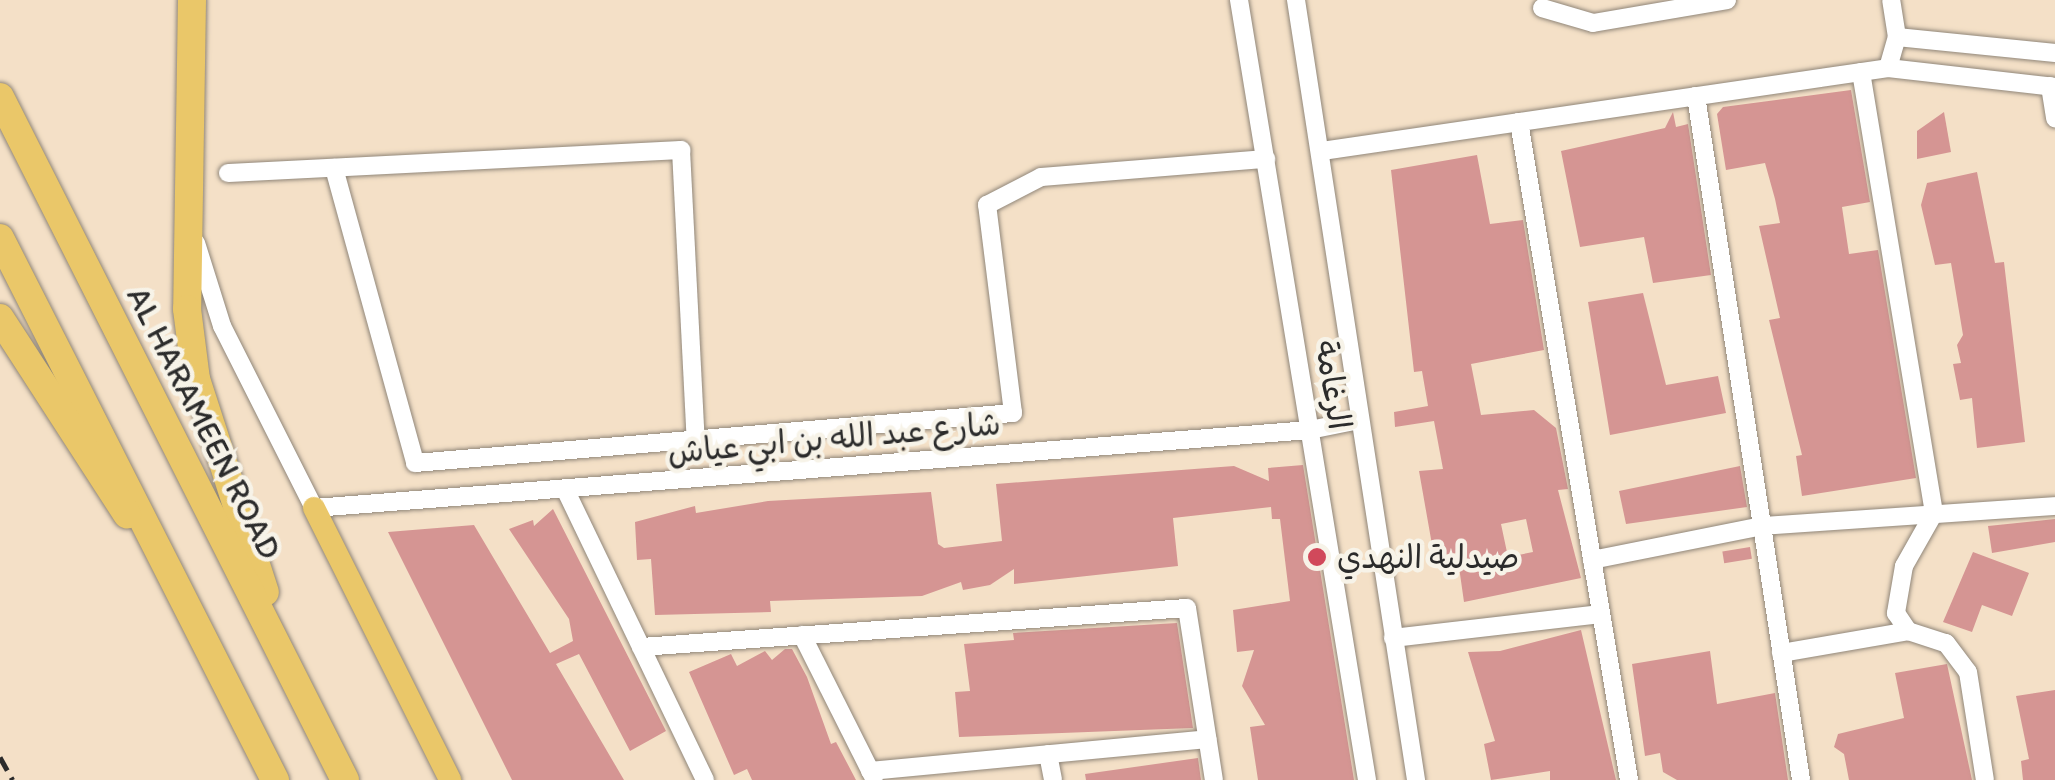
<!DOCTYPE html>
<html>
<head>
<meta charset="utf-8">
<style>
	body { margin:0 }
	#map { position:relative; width:2055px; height:780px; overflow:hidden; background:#f4e0c7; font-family:Itim,"Playpen Sans Arabic",sans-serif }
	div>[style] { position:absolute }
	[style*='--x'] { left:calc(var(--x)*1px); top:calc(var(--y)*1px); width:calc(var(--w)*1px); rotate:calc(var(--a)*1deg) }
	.building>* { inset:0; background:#d59593; transform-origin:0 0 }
	.roads { filter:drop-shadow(0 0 2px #908679) drop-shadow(0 0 2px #908679) }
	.minor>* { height:18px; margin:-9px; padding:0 9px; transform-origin:9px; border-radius:9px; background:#fff }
	.major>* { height:22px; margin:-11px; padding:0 11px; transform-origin:11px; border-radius:11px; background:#eac769 }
	.highway>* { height:28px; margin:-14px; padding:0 14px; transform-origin:14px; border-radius:14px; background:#eac769 }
	.rail>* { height:5px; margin-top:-2.5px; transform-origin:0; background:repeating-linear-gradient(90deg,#2b2b2b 0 15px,transparent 0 23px) }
	.dots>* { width:28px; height:28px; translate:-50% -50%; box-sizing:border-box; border:5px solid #f7f3e8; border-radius:50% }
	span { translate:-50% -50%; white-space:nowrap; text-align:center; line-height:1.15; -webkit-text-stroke:9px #f7f3e8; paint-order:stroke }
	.street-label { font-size:32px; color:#2b2b2b }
	.poi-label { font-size:32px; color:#2b2b2b }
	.left { translate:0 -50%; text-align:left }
</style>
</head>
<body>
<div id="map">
	<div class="building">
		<div style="clip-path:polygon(1851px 90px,1870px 202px,1842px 207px,1849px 254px,1878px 250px,1916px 478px,1802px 496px,1796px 456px,1802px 455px,1769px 320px,1780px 318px,1759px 226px,1780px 223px,1775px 199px,1765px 163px,1726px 170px,1717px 114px,1723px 107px)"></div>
		<div style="clip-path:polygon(1673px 112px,1676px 127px,1688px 124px,1711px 275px,1653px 283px,1644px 237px,1580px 247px,1561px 151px,1665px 128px)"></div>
		<div style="clip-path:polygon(1944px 112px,1951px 152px,1917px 159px,1917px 131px)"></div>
		<div style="clip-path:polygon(evenodd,1477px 155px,1490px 224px,1523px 220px,1544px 350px,1471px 364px,1481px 415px,1534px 410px,1556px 428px,1568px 489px,1558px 490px,1581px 578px,1464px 602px,1457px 553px,1434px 556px,1419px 471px,1443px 469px,1434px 421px,1395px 427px,1394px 412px,1428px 406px,1422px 371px,1414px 372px,1391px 170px,1477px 155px,1526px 519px,1533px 552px,1508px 557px,1501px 524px,1526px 519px)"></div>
		<div style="clip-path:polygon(1977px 172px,1995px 263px,2004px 262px,2025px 442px,1977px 448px,1972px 398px,1960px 400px,1953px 364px,1961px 363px,1957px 345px,1963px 335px,1951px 263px,1935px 265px,1921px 205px,1927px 183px)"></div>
		<div style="clip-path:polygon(1643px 293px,1666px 385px,1718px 376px,1726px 413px,1610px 435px,1588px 302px)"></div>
		<div style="clip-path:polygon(1303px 465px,1354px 780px,1258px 780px,1250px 727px,1265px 725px,1242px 686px,1254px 650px,1237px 652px,1233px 610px,1290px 601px,1280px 519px,1272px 519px,1271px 507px,1173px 518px,1178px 566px,1014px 584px,1014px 569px,990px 585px,963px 590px,961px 582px,922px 596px,770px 601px,771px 612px,655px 615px,651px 559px,637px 560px,635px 522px,695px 506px,696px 513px,768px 501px,931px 492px,938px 544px,944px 548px,1002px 541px,996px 484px,1234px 466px,1269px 481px,1268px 468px)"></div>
		<div style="clip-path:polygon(1740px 466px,1747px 507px,1626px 524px,1619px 491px)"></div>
		<div style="clip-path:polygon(553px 509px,666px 731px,630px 751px,579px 654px,556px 664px,624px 780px,512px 780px,388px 532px,474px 525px,550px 653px,573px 641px,569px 619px,509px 529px,533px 520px,534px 526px)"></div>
		<div style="clip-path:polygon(2055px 519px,2055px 542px,1992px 553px,1988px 526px)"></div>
		<div style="left:1750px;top:547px;width:12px;height:28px;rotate:81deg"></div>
		<div style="clip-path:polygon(1973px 552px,2029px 573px,2012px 616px,1982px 605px,1972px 632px,1943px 622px)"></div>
		<div style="clip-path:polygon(1177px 623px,1193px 728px,959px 737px,955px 692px,970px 691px,964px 644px,1014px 640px,1013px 633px)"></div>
		<div style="clip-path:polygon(1581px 630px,1616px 780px,1550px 780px,1550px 771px,1491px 780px,1484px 744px,1495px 741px,1468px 652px,1500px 651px)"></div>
		<div style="clip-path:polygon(785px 649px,792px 649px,807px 677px,831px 744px,836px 742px,856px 780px,752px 780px,747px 769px,734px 775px,689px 672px,731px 654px,737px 666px,765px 651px,772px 660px)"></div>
		<div style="clip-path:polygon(1710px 651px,1717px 704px,1775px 693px,1788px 780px,1677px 780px,1663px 772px,1660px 753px,1645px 756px,1632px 664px)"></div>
		<div style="clip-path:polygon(1947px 664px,1972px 780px,1849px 780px,1844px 754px,1834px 747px,1838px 734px,1904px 718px,1895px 673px)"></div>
		<div style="clip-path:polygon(2055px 690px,2055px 780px,2023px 780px,2021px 761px,2029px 759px,2016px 696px)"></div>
		<div style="clip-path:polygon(1198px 758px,1201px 780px,1086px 780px,1085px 774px)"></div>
	</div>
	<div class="roads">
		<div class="minor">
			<div style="--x:1239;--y:0;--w:790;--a:80.68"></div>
			<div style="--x:1296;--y:0;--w:789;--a:81.25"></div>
			<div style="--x:1542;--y:8;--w:53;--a:16.4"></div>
			<div style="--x:1593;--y:23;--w:136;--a:-9.7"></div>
			<div style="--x:1897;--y:37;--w:159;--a:5.8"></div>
			<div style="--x:1888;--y:68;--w:32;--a:-74"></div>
			<div style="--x:1897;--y:37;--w:37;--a:-99"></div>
			<div style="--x:1861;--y:72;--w:447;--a:80.6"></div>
			<div style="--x:1934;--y:513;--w:61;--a:119.5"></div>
			<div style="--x:1904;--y:566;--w:48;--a:99.7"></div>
			<div style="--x:1896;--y:613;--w:22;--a:56"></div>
			<div style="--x:1908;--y:631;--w:40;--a:18"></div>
			<div style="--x:1946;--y:643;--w:36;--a:53"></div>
			<div style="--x:1968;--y:672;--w:109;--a:81.1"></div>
			<div style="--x:2050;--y:86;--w:33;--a:81"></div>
			<div style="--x:1696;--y:96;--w:692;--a:81.27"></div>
			<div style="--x:1519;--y:122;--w:667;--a:80.51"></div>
			<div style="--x:1322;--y:151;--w:572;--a:-8.34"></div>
			<div style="--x:1888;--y:68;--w:168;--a:6.5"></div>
			<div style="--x:334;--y:168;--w:306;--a:74.6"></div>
			<div style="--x:415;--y:463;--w:600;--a:-4.78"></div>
			<div style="--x:1013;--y:413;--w:210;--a:-97.1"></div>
			<div style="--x:987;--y:205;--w:61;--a:-27.4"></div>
			<div style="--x:1041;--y:177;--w:226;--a:-4.6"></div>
			<div style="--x:228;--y:173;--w:454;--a:-2.9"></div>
			<div style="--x:681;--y:150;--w:294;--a:87.1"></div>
			<div style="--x:196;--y:243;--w:87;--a:72.6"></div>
			<div style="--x:222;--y:326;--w:204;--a:63.2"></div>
			<div style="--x:314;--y:508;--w:999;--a:-4.48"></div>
			<div style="--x:1310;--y:430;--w:50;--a:-11.5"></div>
			<div style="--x:565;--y:489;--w:323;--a:64.3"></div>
			<div style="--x:1592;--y:560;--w:173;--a:-11.3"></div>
			<div style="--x:1762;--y:526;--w:294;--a:-3.9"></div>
			<div style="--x:802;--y:635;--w:160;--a:63.3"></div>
			<div style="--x:1393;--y:638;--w:209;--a:-6.6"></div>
			<div style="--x:641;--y:647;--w:547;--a:-4.09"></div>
			<div style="--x:1187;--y:608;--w:174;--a:81.1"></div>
			<div style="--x:1781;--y:653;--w:129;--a:-9.8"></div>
			<div style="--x:1048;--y:754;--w:26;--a:79"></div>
			<div style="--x:870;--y:771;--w:339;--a:-5.4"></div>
		</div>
		<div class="major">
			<div style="--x:314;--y:508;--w:304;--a:63.4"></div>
		</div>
		<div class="highway">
			<div style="--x:192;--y:0;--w:309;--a:90.9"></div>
			<div style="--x:187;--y:309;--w:71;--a:82.7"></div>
			<div style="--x:196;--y:379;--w:224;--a:72.1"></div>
			<div style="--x:0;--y:97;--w:765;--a:63.2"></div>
			<div style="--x:0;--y:238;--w:608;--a:63.1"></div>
			<div style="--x:0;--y:318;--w:234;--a:57.1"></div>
		</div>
	</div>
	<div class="rail">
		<div style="--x:0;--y:757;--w:26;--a:61"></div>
	</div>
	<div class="dots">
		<div style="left:1317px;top:557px;background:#d1495b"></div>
	</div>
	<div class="street-label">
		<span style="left:1333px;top:385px;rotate:81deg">الرغامة</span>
		<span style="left:204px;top:423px;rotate:63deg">AL HARAMEEN ROAD</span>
		<span style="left:834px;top:438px;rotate:-5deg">شارع عبد الله بن ابي عياش</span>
	</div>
	<div class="poi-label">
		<span class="left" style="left:1337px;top:557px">صيدلية النهدي</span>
	</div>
</div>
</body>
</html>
